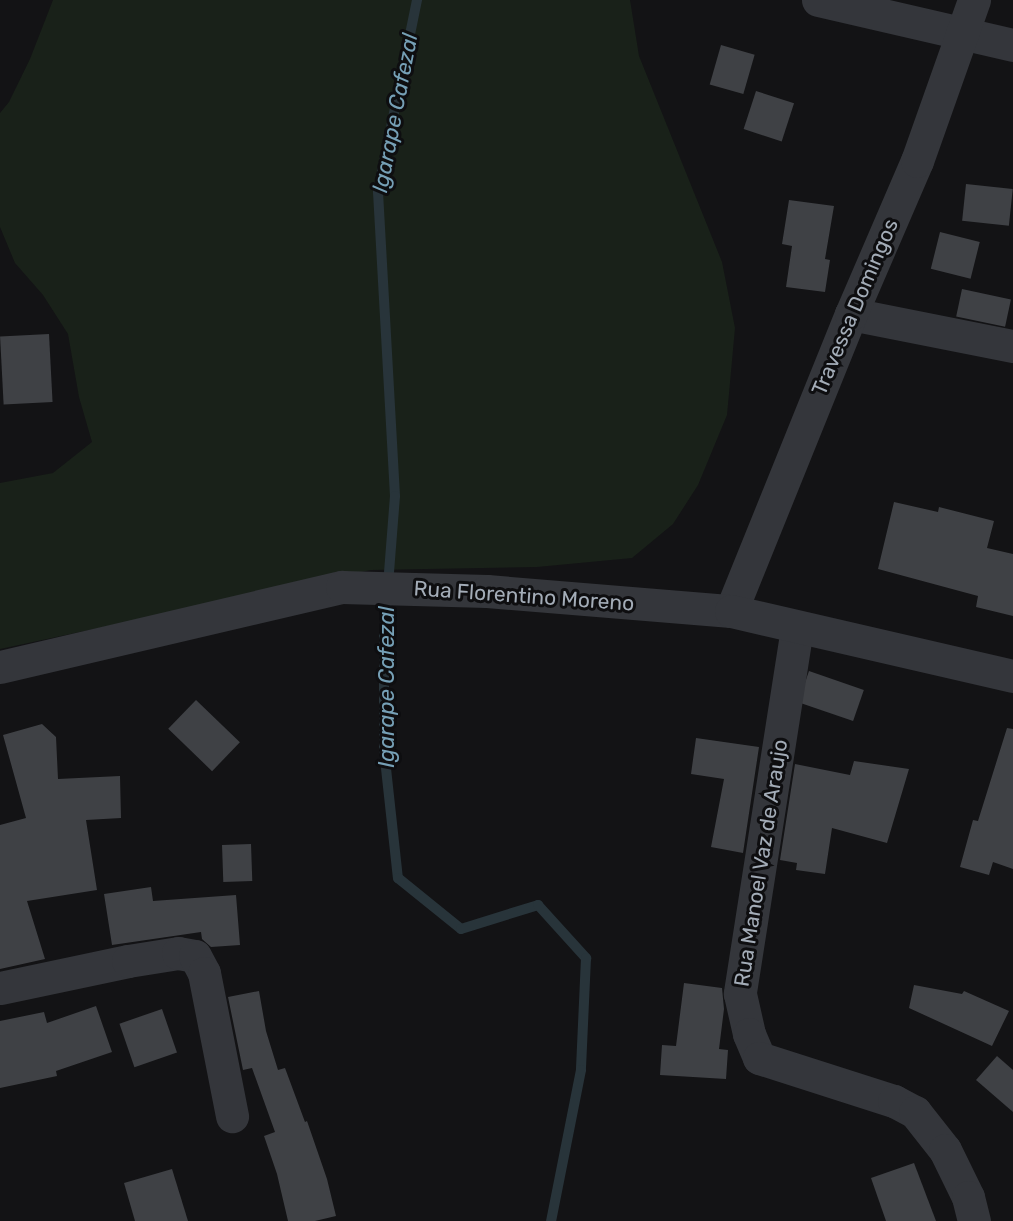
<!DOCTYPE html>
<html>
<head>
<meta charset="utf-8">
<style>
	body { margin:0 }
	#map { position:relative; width:1013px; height:1221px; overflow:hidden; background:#131315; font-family:Rubik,sans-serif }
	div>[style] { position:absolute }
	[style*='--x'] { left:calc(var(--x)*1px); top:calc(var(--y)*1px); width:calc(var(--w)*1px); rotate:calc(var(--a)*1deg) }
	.green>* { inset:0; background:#192119 }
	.stream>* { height:10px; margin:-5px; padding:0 5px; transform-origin:5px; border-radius:5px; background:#28343a }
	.building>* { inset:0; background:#3f4145; transform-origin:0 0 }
	.street>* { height:33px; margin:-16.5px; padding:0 16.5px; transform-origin:16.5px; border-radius:16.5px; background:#34363b }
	span { translate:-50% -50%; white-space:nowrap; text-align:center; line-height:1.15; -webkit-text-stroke:6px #0e0e10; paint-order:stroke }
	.street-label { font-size:21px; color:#a3acb7 }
	.water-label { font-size:22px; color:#76a0b6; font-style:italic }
</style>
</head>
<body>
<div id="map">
	<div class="green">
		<div style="clip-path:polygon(53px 0,630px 0,639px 56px,722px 262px,735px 328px,727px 415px,698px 485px,673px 524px,632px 558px,537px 567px,371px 570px,0 649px,0 483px,53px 473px,92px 442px,79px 397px,68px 334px,43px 295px,15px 263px,0 227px,0 113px,9px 102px,30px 59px)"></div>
	</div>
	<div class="stream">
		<div style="--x:417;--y:0;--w:196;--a:101.5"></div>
		<div style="--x:378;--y:192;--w:304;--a:86.8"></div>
		<div style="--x:395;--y:496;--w:141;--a:94.5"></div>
		<div style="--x:384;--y:637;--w:113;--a:90"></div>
		<div style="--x:384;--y:750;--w:129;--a:83.8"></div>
		<div style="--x:398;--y:878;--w:81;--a:39"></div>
		<div style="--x:461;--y:929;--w:81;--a:-17.3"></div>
		<div style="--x:538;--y:905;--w:72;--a:47.8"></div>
		<div style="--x:586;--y:958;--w:112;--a:92.6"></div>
		<div style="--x:581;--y:1070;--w:154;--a:101.2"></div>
	</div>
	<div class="building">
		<div style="left:721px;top:45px;width:35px;height:41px;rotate:16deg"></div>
		<div style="left:756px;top:91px;width:40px;height:40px;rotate:18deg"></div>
		<div style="left:966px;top:184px;width:47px;height:37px;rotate:6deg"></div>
		<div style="clip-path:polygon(789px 200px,834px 206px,825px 259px,830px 260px,825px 292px,786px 287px,792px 246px,782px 244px)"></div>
		<div style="left:940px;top:232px;width:41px;height:38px;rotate:14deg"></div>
		<div style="left:962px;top:289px;width:50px;height:28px;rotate:12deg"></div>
		<div style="left:49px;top:334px;width:68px;height:49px;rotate:87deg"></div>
		<div style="clip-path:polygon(894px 502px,938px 512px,939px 507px,994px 521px,987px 548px,1013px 554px,1013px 616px,976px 607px,978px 596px,878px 569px)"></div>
		<div style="left:809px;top:671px;width:58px;height:33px;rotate:19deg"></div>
		<div style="left:196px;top:700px;width:61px;height:40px;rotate:44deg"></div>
		<div style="clip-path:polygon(42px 724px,56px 737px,58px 779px,120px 776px,121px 818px,86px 820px,97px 890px,27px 901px,45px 959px,0 969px,0 825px,26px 818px,3px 735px)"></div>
		<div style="clip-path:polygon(1007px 728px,1013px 729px,1013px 869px,993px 862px,989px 875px,960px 867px,973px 820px,978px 821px)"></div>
		<div style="clip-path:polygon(696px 738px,759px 747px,743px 853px,711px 847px,724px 779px,691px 774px)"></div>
		<div style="clip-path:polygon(854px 761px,909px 769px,887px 843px,832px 828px,825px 874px,796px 870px,797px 863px,780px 860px,795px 764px,850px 775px)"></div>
		<div style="left:251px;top:844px;width:37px;height:29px;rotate:88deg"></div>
		<div style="clip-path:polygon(151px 887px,153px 901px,236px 895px,240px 945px,211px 947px,202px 939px,201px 932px,112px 945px,104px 894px)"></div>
		<div style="clip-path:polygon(684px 983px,722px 988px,724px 1009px,719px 1049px,728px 1050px,726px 1079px,660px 1075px,662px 1045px,676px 1046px)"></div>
		<div style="clip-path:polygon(914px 985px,962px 994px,964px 991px,1009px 1011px,992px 1046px,909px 1008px)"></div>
		<div style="clip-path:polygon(259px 991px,266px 1031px,278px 1070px,285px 1068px,305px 1122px,307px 1121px,327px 1179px,336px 1216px,315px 1221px,288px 1221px,277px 1174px,264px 1136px,275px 1132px,252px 1068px,243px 1070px,228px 997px)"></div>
		<div style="clip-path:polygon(96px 1006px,112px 1052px,56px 1071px,57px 1076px,0 1088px,0 1021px,44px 1012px,47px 1023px)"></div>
		<div style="left:162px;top:1009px;width:46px;height:45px;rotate:71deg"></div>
		<div style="clip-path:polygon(997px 1056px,1013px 1070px,1013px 1112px,976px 1080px)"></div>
		<div style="clip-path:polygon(914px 1163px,936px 1221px,886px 1221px,871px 1178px)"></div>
		<div style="clip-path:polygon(172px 1169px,188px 1221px,135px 1221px,124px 1183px)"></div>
	</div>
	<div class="street">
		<div style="--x:818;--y:0;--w:200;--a:13"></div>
		<div style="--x:851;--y:314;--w:165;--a:11.2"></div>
		<div style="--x:731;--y:611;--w:320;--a:-68"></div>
		<div style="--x:851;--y:314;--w:167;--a:-66.7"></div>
		<div style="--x:917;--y:161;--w:171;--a:-70.5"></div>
		<div style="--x:797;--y:628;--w:370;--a:98.9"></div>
		<div style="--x:740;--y:994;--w:41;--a:77.3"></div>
		<div style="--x:749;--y:1034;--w:26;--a:67"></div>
		<div style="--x:759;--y:1058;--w:142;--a:17.7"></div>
		<div style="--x:894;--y:1101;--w:24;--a:28"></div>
		<div style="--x:915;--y:1112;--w:48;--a:51.7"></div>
		<div style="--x:945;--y:1150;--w:52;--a:63.9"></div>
		<div style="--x:968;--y:1197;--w:25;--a:76"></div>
		<div style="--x:0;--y:667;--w:351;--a:-13.2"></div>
		<div style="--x:342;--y:587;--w:145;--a:1.6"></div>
		<div style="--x:487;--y:591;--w:245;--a:4.7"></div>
		<div style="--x:731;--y:611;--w:289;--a:13"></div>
		<div style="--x:0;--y:988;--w:131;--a:-11.9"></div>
		<div style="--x:128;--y:961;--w:51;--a:-9.1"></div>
		<div style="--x:178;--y:953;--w:17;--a:10"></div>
		<div style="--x:195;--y:956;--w:19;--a:62"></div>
		<div style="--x:204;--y:973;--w:146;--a:78.9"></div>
	</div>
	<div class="street-label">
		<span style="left:855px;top:307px;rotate:-67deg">Travessa Domingos</span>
		<span style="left:524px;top:596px;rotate:4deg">Rua Florentino Moreno</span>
		<span style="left:761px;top:863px;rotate:-81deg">Rua Manoel Vaz de Araujo</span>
	</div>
	<div class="water-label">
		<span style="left:395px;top:113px;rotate:-79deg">Igarape Cafezal</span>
		<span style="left:387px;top:687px;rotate:-90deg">Igarape Cafezal</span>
	</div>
</div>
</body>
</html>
